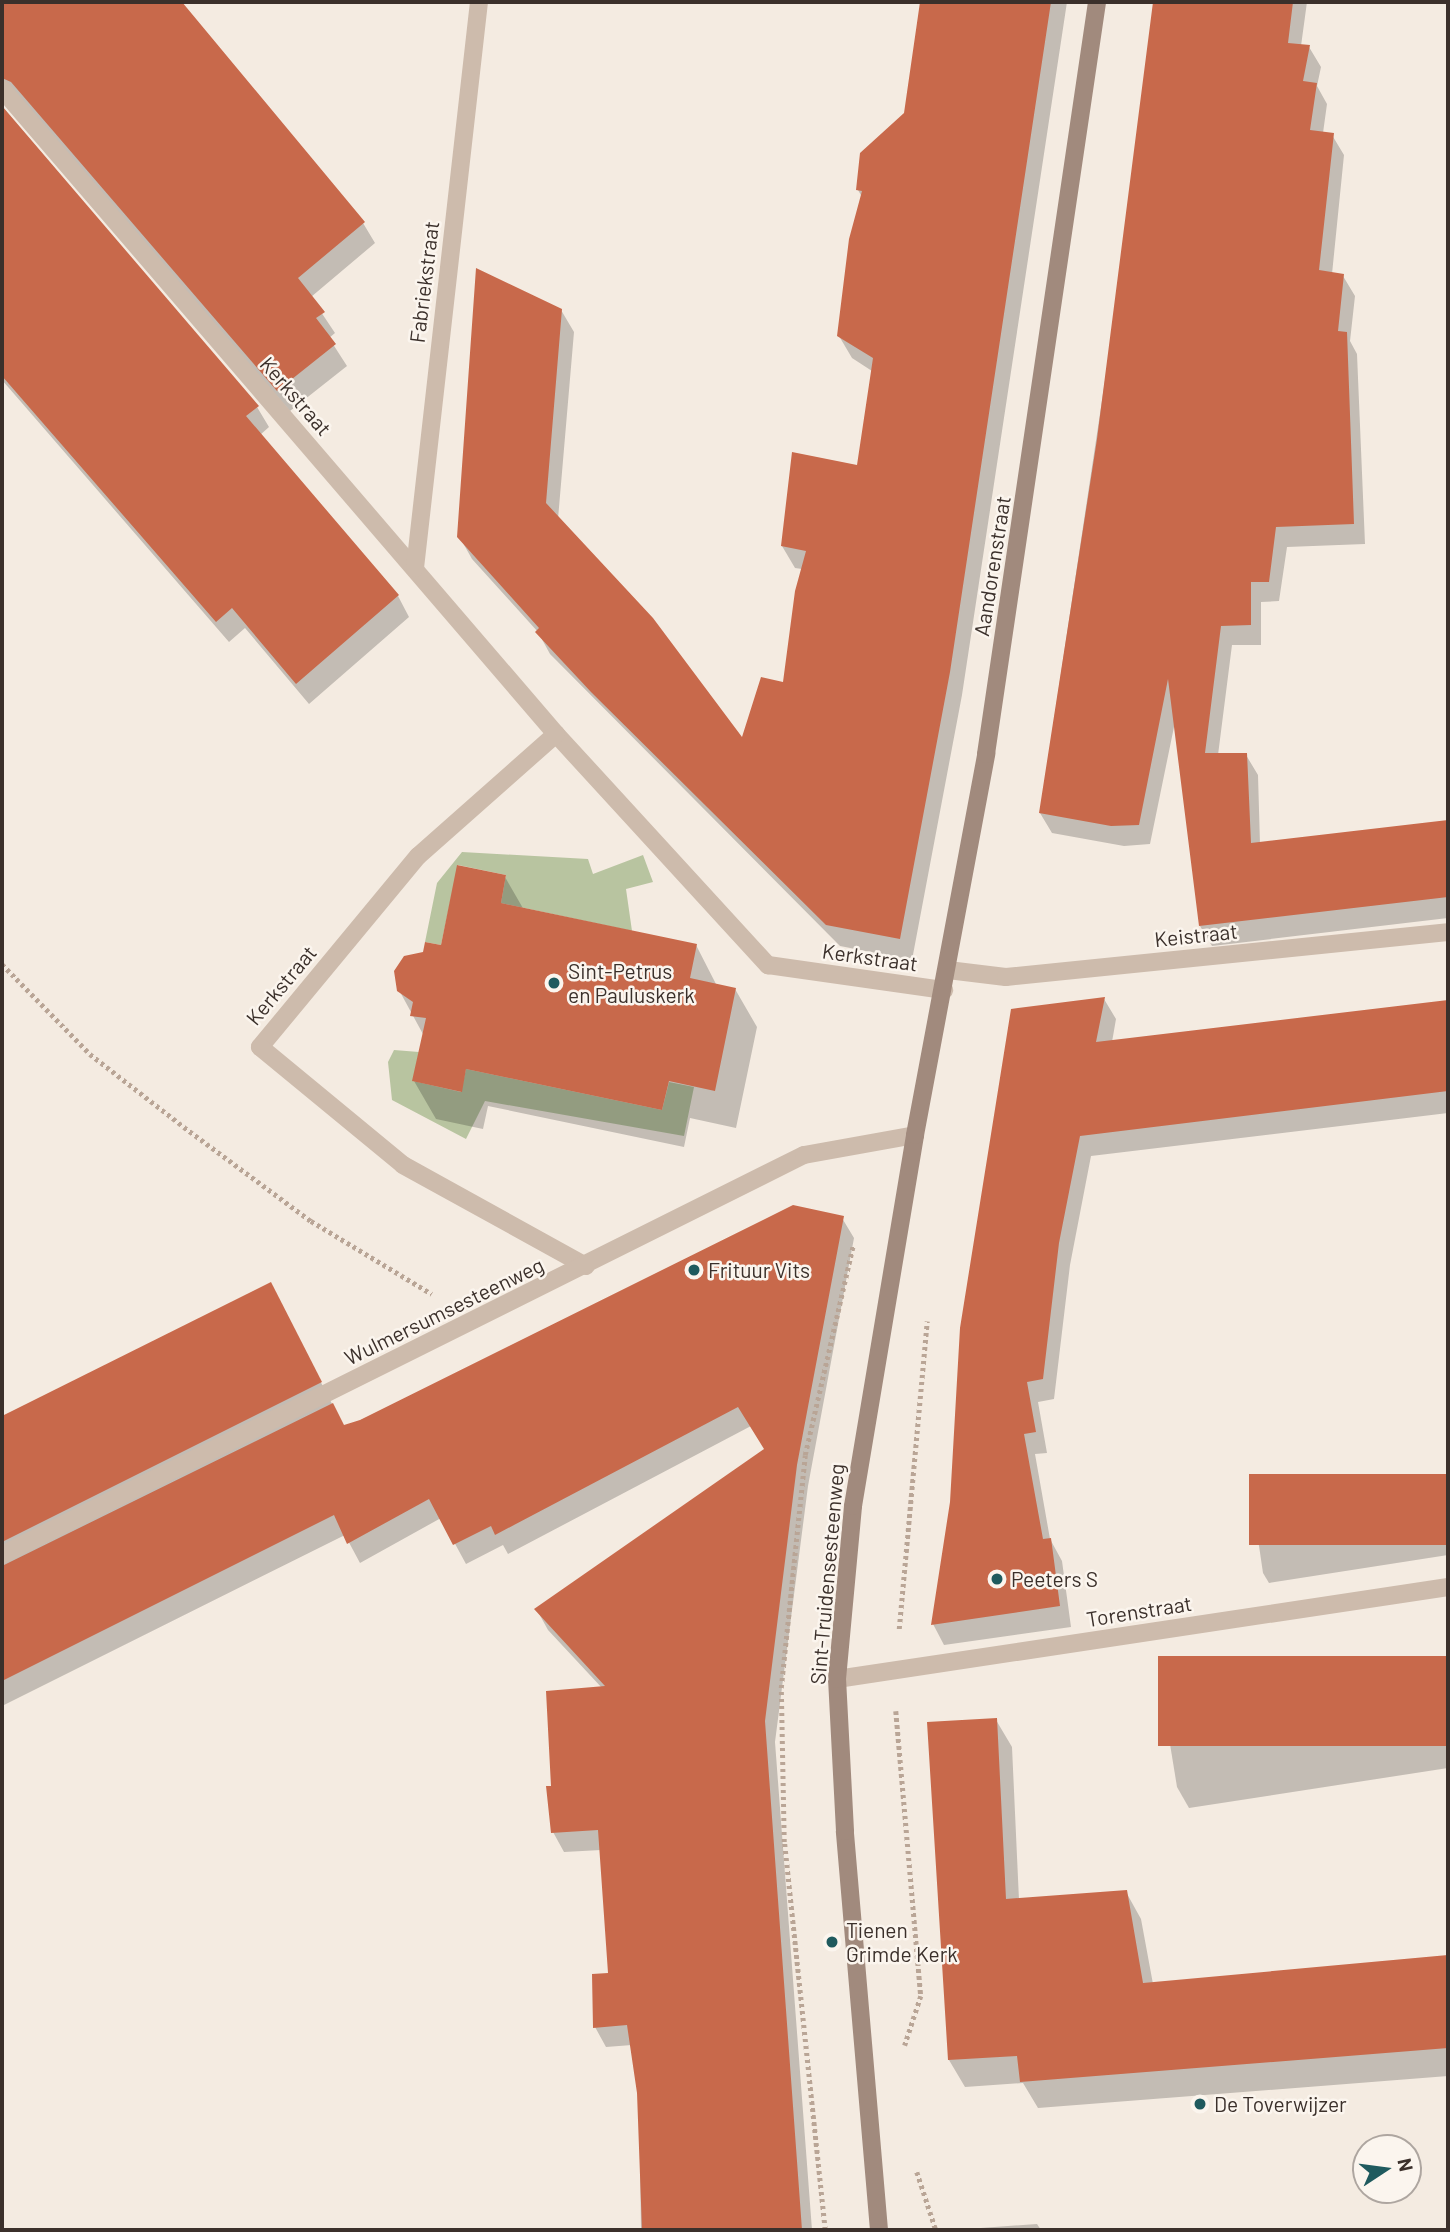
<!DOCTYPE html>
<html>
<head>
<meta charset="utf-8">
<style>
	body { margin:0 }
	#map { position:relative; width:1450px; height:2232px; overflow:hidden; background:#f4ebe1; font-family:Barlow,sans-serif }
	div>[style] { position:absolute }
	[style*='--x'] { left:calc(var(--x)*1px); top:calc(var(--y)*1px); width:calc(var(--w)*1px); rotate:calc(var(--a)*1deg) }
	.green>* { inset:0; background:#b8c4a0 }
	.shadow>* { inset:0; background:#0003 }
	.building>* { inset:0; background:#c8694b; transform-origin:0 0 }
	.path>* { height:4.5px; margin-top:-2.25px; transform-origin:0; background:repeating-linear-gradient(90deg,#b9a596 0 3.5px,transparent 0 7px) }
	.street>* { height:18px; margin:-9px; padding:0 9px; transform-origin:9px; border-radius:9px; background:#cdbbac }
	.secondary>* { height:18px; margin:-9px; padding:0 9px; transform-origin:9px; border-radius:9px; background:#a18a7d }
	.dots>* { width:19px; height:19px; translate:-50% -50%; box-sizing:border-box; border:4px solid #fbf5ee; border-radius:50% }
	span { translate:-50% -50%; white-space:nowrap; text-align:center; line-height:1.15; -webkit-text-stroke:5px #fbf5ee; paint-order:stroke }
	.street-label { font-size:21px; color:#3b302b }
	.poi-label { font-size:21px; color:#3b302b }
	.left { translate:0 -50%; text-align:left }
	.frame { position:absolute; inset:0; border:4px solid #3b302b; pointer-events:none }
	.north { position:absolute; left:1352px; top:2134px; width:70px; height:70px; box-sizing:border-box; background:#fbf5ee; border:2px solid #aea6a0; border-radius:50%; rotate:77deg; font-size:19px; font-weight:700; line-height:28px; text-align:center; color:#3b302b }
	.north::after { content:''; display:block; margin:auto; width:24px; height:32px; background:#1f5a5e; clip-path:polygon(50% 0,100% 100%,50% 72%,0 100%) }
</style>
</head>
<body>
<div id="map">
	<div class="green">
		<div style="clip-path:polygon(462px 852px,588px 859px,593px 874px,643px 855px,653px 882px,626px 889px,632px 931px,501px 903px,506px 875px,458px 865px,441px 945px,425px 942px,437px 883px)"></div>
		<div style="clip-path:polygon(394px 1050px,419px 1052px,413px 1081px,461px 1092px,466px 1069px,662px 1110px,669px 1082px,694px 1087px,684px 1136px,485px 1101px,466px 1139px,392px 1100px,388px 1062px)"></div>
	</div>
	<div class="shadow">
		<div style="clip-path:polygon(2px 2px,177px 2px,363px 223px,375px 243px,311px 297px,335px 333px,329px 338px,347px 366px,290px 411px,13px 98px,2px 106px,257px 407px,269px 427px,260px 435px,398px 596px,409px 617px,309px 704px,245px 628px,229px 642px,2px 380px)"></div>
		<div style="clip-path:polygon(922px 2px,1067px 2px,962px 695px,912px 960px,840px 946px,550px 654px,538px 632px,472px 559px,459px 536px,561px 310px,574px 332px,558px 519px,743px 741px,784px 684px,802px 569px,795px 568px,782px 546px,858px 467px,872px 371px,852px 358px,839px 336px,862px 197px,858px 190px,906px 114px)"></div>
		<div style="clip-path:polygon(1155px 2px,1307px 2px,1301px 46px,1309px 47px,1321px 67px,1317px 86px,1327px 104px,1323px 133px,1332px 135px,1344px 155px,1332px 274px,1343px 276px,1355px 296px,1350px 341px,1357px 354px,1365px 544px,1287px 547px,1279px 601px,1261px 602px,1261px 645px,1232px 645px,1218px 755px,1246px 755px,1258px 775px,1260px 844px,1448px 822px,1448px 918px,1212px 946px,1200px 926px,1175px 722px,1150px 844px,1124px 846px,1052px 833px,1040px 813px,1133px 194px)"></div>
		<div style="clip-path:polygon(505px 877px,524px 910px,696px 945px,717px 986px,735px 989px,757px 1027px,736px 1128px,690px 1118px,684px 1147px,488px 1106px,483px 1129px,436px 1119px,414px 1081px,424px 1036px,399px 990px)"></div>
		<div style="clip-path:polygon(1104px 999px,1116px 1019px,1112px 1042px,1448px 1002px,1448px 1113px,1091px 1156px,1070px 1265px,1054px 1399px,1038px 1402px,1047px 1453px,1035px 1454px,1050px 1539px,1062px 1561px,1071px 1627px,944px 1645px,933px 1624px)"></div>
		<div style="clip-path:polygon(842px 1218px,854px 1238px,808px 1486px,775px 1742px,812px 2230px,641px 2230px,639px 2093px,632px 2045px,606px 2047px,595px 2027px,610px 1974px,601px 1850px,564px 1852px,553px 1832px,553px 1787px,602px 1688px,548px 1630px,537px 1610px,766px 1450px,751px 1426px,508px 1554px,503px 1545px,466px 1564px,441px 1518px,360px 1563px,345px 1535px,2px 1706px,2px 1418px,270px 1284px,344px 1427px)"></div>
		<div style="clip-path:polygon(1448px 1475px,1448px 1555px,1269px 1583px,1263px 1573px,1253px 1505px)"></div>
		<div style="clip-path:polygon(1448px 1658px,1448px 1768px,1189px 1808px,1177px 1787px,1163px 1701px)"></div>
		<div style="clip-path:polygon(996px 1720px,1012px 1747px,1019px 1900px,1126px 1892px,1141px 1919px,1153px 1984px,1448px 1956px,1448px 2076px,1038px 2108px,1023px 2083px,965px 2087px,949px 2060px)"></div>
		<div style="clip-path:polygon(1037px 2224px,1041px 2230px,967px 2230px,967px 2229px)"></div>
	</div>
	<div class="building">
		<div style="clip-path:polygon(2px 2px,182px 2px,365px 222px,298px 278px,325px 312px,316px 318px,336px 344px,277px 391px,11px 82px,2px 78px)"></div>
		<div style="clip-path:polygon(920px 2px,1051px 2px,950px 672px,900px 939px,826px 925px,591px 692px,535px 632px,539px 628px,457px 537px,476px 268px,562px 309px,546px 503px,653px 618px,742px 737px,761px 677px,783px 682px,795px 591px,806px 551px,781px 546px,792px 452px,857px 465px,873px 358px,837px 336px,849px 239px,862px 191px,856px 190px,860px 153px,904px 113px)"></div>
		<div style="clip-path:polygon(1153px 2px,1293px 2px,1288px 43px,1310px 45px,1303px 81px,1317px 83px,1310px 130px,1334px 133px,1319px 270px,1344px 274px,1338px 331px,1347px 332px,1354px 524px,1276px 527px,1269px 582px,1251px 582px,1251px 625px,1221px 626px,1205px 753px,1247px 753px,1251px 843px,1448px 820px,1448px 897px,1199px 926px,1168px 679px,1139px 825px,1111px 826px,1039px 813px,1097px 439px)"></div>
		<div style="clip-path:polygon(2px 106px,259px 406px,246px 416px,399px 595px,296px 684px,232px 608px,216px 622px,2px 376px)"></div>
		<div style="clip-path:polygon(457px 865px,506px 875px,501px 903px,697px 944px,690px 978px,736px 988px,715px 1091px,669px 1081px,662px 1110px,466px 1069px,462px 1092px,412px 1081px,426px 1018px,410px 1016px,413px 1002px,397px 991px,394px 971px,404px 956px,423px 952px,425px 942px,441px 945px)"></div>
		<div style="clip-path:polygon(1105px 997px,1096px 1042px,1448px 1000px,1448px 1091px,1080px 1136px,1059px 1243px,1043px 1379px,1027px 1382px,1036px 1432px,1024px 1434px,1043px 1539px,1051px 1538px,1060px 1606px,931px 1625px,950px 1502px,960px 1328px,1011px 1009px)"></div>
		<div style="clip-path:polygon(793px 1205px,844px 1216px,797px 1465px,765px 1721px,802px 2230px,642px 2230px,637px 2093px,627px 2025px,593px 2028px,592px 1974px,608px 1973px,598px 1830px,551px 1833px,546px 1786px,551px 1786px,546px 1691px,605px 1686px,534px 1609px,764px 1449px,738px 1407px,495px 1535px,491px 1526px,453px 1545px,429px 1499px,347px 1544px,334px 1515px,2px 1681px,2px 1566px,333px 1403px,344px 1425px,360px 1420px)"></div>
		<div style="clip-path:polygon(271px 1282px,322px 1382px,2px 1542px,2px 1416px)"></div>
		<div style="left:1448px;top:1474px;width:71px;height:199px;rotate:90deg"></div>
		<div style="left:1448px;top:1656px;width:90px;height:290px;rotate:90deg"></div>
		<div style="clip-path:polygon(997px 1718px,1006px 1899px,1127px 1890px,1143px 1983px,1448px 1955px,1448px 2048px,1020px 2082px,1017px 2056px,948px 2060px,927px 1722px)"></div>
	</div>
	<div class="path">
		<div style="--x:2;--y:964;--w:126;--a:45.6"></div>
		<div style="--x:90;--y:1054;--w:119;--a:37.8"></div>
		<div style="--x:184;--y:1127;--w:158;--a:36.5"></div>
		<div style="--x:311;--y:1221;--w:141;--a:31.1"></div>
		<div style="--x:899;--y:1629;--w:309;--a:-84.8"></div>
		<div style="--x:896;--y:1711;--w:286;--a:85"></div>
		<div style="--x:921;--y:1996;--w:52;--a:108.1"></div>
		<div style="--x:917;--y:2172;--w:61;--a:71.9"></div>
		<div style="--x:825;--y:2230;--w:390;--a:-96"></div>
		<div style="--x:784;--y:1842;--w:154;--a:-91.1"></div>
		<div style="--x:781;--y:1688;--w:234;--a:-84.1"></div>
		<div style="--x:805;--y:1455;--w:214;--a:-77.1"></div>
	</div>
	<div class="street">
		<div style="--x:2;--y:89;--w:850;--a:49.34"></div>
		<div style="--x:556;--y:734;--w:314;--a:47.5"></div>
		<div style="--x:768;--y:965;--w:178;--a:8.1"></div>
		<div style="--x:415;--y:568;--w:570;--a:-83.55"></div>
		<div style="--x:556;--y:734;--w:184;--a:138.5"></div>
		<div style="--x:418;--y:856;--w:248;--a:129.6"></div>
		<div style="--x:260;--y:1047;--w:185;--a:39.5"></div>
		<div style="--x:403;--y:1165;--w:209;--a:28.9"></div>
		<div style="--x:948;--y:970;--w:58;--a:6.9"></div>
		<div style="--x:1006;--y:977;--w:444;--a:-5.8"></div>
		<div style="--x:2;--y:1555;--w:896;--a:-26.51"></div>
		<div style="--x:804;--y:1155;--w:113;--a:-10.2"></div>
		<div style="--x:837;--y:1679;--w:618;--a:-8.56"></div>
	</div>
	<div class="secondary">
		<div style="--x:879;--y:2230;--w:400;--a:-94.9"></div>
		<div style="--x:845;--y:1831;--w:152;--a:-93"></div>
		<div style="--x:837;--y:1679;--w:174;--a:-84.7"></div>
		<div style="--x:853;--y:1506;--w:376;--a:-80.5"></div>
		<div style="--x:915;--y:1135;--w:388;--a:-79.4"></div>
		<div style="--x:986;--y:754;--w:760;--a:-81.6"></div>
	</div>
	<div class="dots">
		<div style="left:554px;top:983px;background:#1f5a5e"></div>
		<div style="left:694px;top:1270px;background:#1f5a5e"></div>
		<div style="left:997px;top:1579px;background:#1f5a5e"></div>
		<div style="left:832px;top:1942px;background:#1f5a5e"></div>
		<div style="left:1200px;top:2104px;background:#1f5a5e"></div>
	</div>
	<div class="street-label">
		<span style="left:424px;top:282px;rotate:-83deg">Fabriekstraat</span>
		<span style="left:296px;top:396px;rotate:49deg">Kerkstraat</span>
		<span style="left:992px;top:566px;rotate:-81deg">Aandorenstraat</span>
		<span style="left:1196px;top:935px;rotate:-6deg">Keistraat</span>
		<span style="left:870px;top:957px;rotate:8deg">Kerkstraat</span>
		<span style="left:281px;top:985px;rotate:-50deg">Kerkstraat</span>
		<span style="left:444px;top:1311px;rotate:-26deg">Wulmersumsesteenweg</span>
		<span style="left:827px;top:1574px;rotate:-85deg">Sint-Truidensesteenweg</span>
		<span style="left:1139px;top:1611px;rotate:-9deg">Torenstraat</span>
	</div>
	<div class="poi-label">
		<span class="left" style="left:568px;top:983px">Sint-Petrus<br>en Pauluskerk</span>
		<span class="left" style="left:708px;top:1270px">Frituur Vits</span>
		<span class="left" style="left:1011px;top:1579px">Peeters S</span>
		<span class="left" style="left:846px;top:1942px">Tienen<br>Grimde Kerk</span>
		<span class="left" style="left:1214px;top:2104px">De Toverwijzer</span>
	</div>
	<div class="frame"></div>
	<div class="north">N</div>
</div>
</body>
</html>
